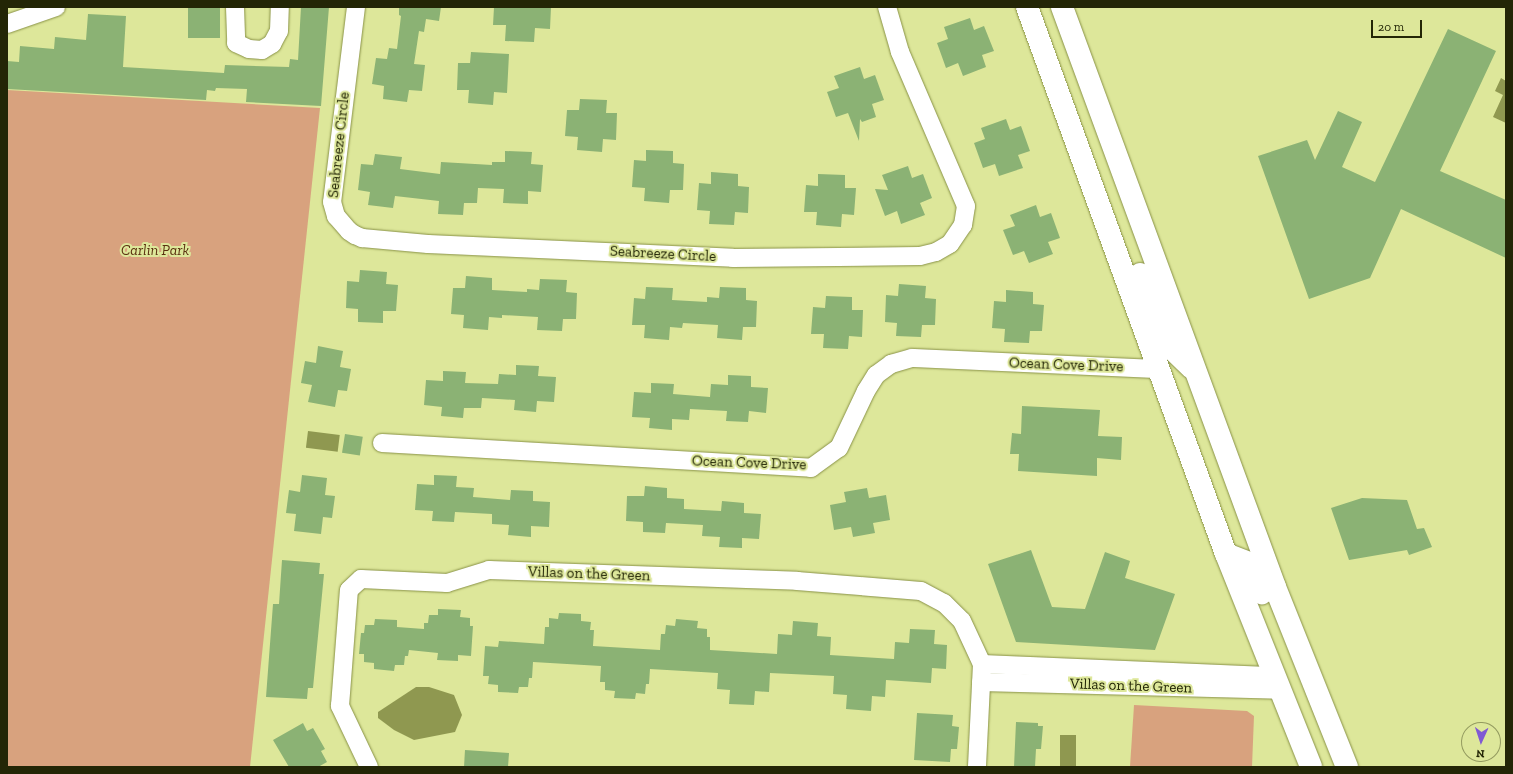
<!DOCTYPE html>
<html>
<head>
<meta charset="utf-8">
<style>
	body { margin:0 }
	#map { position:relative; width:1513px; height:774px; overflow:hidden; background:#dde79a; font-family:"Zilla Slab",serif }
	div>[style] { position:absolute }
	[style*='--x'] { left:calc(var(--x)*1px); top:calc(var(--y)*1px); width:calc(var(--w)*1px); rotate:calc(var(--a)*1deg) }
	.green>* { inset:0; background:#d8a27e }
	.water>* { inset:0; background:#8f9850; transform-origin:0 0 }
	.building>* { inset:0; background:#8bb274; transform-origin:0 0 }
	.roads { filter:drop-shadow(0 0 1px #899247) drop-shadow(0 0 1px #899247) }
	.minor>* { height:18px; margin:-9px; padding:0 9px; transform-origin:9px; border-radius:9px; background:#fff }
	.primary>* { height:22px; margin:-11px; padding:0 11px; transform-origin:11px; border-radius:11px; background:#fff }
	span { translate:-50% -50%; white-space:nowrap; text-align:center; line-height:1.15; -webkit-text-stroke:4px #dde79a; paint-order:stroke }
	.street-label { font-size:15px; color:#232606 }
	.park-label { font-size:15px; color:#5a3010; font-style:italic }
	.frame { position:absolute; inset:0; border:8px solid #232606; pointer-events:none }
	.north { position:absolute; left:1461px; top:722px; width:40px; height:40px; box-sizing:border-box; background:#dde79a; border:1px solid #939a5f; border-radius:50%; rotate:183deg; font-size:11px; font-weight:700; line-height:16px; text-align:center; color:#232606 }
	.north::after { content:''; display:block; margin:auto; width:14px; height:18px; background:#8059d3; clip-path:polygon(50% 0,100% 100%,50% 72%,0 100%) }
	.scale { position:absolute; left:1371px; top:20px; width:51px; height:18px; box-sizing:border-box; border:2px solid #232606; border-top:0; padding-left:5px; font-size:12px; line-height:14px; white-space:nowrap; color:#232606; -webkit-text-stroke:3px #dde79a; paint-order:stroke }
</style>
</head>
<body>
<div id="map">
	<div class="green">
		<div style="clip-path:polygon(7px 90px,320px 108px,250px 767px,7px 767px)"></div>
		<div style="clip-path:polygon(1134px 705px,1247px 711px,1254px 716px,1252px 767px,1130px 767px)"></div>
	</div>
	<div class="water">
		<div style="clip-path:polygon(1501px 78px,1506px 81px,1506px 123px,1493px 117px,1503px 95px,1495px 91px)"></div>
		<div style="left:308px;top:431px;width:32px;height:17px;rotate:7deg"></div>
		<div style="clip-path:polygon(416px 687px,429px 687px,454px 695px,462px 715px,455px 732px,414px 740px,394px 730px,378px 718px,378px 712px)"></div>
		<div style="left:1060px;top:735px;width:16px;height:32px"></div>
	</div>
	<div class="building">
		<div style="left:188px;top:7px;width:32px;height:31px"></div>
		<div style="clip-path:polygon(301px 7px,329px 7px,321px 106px,246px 102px,247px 89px,216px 88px,215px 91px,207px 90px,206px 100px,7px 89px,7px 61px,19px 62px,20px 46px,54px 49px,55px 37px,86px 40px,88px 14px,126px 16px,123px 67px,224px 73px,225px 65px,289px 67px,290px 59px,298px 60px)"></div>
		<div style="clip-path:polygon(399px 7px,441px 7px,439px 21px,426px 19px,424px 32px,419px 31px,414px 64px,425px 65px,422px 91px,409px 90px,407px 102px,383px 99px,384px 86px,372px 84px,376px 58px,387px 59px,389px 48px,397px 49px,401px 16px,399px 15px)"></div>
		<div style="clip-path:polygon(494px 7px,551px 7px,550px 29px,535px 28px,534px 42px,505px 41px,506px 25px,493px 25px)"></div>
		<div style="clip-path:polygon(970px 18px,974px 30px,984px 26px,994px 51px,982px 55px,986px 67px,963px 76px,958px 63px,946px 68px,937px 43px,948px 39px,944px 27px)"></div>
		<div style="clip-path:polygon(1448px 29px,1496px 51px,1440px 171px,1506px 200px,1506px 258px,1401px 209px,1370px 278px,1309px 299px,1258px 156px,1307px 140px,1315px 160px,1338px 111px,1362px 122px,1342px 167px,1375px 182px)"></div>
		<div style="clip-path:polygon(471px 52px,509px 54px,507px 93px,494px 92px,493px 105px,468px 103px,469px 90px,457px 90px,458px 63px,470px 63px)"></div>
		<div style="clip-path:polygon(860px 67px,864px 79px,875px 75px,884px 100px,872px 104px,876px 117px,862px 122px,860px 119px,859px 141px,848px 113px,836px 117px,827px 92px,839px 88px,834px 76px)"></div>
		<div style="clip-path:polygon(580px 99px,607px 100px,606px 113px,617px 113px,616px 140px,603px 139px,602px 152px,577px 150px,578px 137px,565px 136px,567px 110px,579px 110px)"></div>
		<div style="clip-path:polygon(1006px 119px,1010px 130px,1021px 126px,1030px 151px,1018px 155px,1023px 168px,999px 176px,995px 164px,983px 168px,974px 143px,985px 139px,981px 128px)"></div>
		<div style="clip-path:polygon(646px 150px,673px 151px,673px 163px,684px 164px,683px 190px,670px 190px,669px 203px,644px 201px,645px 188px,632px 187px,634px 160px,646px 161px)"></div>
		<div style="clip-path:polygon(505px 151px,532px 152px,531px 164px,543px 165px,541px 192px,528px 191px,528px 204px,503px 203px,504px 189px,478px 188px,477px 203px,464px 203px,463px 215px,438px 214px,439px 201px,395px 196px,393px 208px,368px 205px,370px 192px,358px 190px,361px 164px,373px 165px,375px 154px,402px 157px,400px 169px,440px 174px,441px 162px,492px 165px,492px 162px,505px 162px)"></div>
		<div style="clip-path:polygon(908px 166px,912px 178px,923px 174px,932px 198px,920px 203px,925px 215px,901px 224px,897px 211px,885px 216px,875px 189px,888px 190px,882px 175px)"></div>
		<div style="clip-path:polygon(711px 172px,738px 174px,738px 186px,749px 187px,748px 213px,735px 212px,734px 225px,709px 224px,710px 211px,697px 210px,699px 183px,711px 184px)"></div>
		<div style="clip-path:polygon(818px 174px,845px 175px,845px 188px,856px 188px,854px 215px,842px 214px,841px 227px,816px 225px,817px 212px,804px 212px,806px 185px,818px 186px)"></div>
		<div style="clip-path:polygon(1036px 205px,1040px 217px,1051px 213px,1060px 238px,1048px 242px,1053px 254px,1029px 263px,1024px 251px,1013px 255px,1003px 230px,1015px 226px,1010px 215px)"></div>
		<div style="clip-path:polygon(360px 270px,387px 272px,386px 284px,398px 285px,396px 311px,383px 311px,383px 323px,358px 322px,358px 309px,346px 308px,347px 281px,359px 282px)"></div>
		<div style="clip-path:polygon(466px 276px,492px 278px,492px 290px,527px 292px,527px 289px,539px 290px,540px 279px,567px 280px,566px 292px,577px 293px,576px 319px,563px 319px,562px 331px,537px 330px,538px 317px,502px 315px,502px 318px,489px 317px,488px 330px,463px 328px,464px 315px,451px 314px,453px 288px,465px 288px)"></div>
		<div style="clip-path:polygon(899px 284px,926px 286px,925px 298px,936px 299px,935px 325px,922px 325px,921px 337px,896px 336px,897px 323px,885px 322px,886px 295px,898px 296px)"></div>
		<div style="clip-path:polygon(646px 287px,673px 288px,672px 300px,707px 302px,707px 297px,719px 298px,720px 287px,746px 288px,746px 300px,757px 301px,756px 327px,743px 327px,742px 340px,717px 338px,718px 325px,683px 323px,682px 328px,670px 327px,669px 340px,644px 338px,645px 325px,632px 325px,634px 298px,645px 299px)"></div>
		<div style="clip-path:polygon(1006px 290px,1033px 292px,1033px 304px,1044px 305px,1042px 331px,1030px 331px,1029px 343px,1004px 342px,1005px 329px,992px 328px,994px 301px,1006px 302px)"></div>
		<div style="clip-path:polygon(826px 296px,852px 297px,852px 310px,863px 310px,862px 337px,849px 336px,848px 349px,823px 348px,824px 334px,811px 334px,813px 307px,825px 308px)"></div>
		<div style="clip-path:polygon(318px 346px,343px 351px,340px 367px,351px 369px,347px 391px,338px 390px,335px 407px,308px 402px,312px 385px,301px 383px,305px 361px,316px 363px)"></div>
		<div style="clip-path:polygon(516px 365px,539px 366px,538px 376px,556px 377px,554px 402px,537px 401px,536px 412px,514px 410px,515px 400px,482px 398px,481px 408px,464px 408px,463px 418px,441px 416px,442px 407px,424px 405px,426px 380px,443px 381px,443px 371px,466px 372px,465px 383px,498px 384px,499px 374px,516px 375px)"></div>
		<div style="clip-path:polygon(728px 375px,751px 376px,751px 387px,768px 388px,766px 413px,749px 411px,748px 422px,726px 421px,727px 411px,690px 409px,689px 420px,672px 419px,672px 430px,649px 428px,650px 418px,632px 417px,634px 392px,651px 393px,651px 383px,674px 384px,673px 394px,710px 397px,711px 384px,728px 385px)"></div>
		<div style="clip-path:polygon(1022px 406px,1100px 410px,1098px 436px,1122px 437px,1121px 460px,1097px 458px,1097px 476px,1018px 471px,1019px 454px,1010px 454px,1012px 433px,1021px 434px)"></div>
		<div style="left:345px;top:434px;width:18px;height:19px;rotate:9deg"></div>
		<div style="clip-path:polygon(302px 475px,327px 478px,325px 495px,335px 496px,332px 518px,323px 517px,321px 534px,294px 531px,296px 514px,286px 513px,289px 490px,300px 492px)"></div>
		<div style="clip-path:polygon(434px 475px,457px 476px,456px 487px,474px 488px,473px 497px,510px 500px,511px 490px,533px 491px,533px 501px,550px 502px,549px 527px,531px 526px,531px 537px,508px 535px,509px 525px,492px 524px,492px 514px,455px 512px,454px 522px,432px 521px,433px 511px,415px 510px,417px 484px,434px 485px)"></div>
		<div style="clip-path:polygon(645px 486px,667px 488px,667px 498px,684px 499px,684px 509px,721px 511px,722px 501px,744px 503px,744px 513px,761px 514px,759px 539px,742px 538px,742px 548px,719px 547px,720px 537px,702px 536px,703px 525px,666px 523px,665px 533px,643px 532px,643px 522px,626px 521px,627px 496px,644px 496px)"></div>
		<div style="clip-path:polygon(867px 488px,869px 498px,886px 495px,890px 520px,873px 523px,875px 533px,853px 537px,851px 527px,834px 530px,830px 505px,846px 502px,844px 492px)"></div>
		<div style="clip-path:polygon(1362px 498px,1407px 500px,1417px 529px,1424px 528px,1432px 547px,1409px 555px,1407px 550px,1349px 560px,1331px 508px)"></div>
		<div style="clip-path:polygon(1031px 550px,1052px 607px,1085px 609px,1105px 552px,1130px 561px,1125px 578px,1175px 594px,1155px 650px,1016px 642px,988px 564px)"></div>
		<div style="clip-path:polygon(282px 560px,320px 563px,319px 574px,324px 574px,313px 688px,308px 688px,307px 699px,266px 697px,273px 604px,279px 604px)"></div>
		<div style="clip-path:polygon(438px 609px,461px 610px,460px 617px,470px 618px,470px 626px,473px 626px,471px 656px,458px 655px,458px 661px,437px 660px,438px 653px,409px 650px,408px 656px,405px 656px,404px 665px,395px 665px,394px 671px,374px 669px,374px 663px,364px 662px,364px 654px,359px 654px,361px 633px,364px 633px,365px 625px,374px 625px,375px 619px,397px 620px,397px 627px,424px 629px,424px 623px,428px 623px,429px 615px,438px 615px)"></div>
		<div style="clip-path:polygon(559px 613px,581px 614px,581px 621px,591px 622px,590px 630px,594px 630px,593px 646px,660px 650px,661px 634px,665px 634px,666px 625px,675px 626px,676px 619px,698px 621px,697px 628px,707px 629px,707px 637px,710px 637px,710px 650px,777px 654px,778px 634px,792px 635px,793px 621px,818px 623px,817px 636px,831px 637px,830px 655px,894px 659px,895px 642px,909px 643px,910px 629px,935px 630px,934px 644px,947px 645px,946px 669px,932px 668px,931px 683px,886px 680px,885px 697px,872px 696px,871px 711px,846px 709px,847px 695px,833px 694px,834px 676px,770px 673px,769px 692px,755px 691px,754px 705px,729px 704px,730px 690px,717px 689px,718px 673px,650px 669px,649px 684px,646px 684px,645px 694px,636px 693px,635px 699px,614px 698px,615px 691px,605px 690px,605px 682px,600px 682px,601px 666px,533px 662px,532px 678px,529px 678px,528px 687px,519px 687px,518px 693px,498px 692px,498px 685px,488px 684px,489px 676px,483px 676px,485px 646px,498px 647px,499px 641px,544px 644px,545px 627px,549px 627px,549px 618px,558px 619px)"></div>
		<div style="clip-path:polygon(917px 713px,953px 715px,952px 726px,959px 727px,957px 749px,951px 749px,950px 762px,914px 760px)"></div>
		<div style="clip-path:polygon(1016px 722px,1038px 723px,1038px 726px,1043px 726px,1041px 749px,1036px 749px,1035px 767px,1014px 767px)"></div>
		<div style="clip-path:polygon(303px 723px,307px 731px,313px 728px,325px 749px,321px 751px,327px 762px,318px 767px,289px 767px,273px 740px)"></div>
		<div style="clip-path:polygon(465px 750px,509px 753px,508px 767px,464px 767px)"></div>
	</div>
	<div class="roads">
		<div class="minor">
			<div style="--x:235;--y:7;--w:36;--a:88"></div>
			<div style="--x:236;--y:43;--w:14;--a:25"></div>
			<div style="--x:249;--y:49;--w:13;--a:4"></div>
			<div style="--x:262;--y:50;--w:12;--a:-31"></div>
			<div style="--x:272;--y:44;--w:15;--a:-62"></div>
			<div style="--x:279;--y:31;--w:24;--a:-88"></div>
			<div style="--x:356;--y:7;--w:196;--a:97"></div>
			<div style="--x:332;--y:202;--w:15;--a:74"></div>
			<div style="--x:336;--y:216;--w:20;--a:49"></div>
			<div style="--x:349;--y:231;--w:7;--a:34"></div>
			<div style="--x:355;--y:235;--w:8;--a:23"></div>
			<div style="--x:362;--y:238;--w:66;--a:5.2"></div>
			<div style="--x:428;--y:244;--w:305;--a:2.6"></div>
			<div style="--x:733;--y:258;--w:187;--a:-0.6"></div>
			<div style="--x:920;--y:256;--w:16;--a:-14"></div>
			<div style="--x:936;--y:252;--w:16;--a:-30"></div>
			<div style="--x:950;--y:244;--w:23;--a:-56"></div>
			<div style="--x:963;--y:225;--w:19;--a:-81"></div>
			<div style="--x:966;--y:206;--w:168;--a:-113.2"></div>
			<div style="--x:900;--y:52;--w:47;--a:-106.1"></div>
			<div style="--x:7;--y:24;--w:52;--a:-19.1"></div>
			<div style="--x:382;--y:443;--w:430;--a:3.3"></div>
			<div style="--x:811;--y:468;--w:34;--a:-36"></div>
			<div style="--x:839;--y:448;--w:63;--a:-64.7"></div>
			<div style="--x:866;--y:391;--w:19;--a:-58"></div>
			<div style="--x:876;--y:375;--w:19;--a:-36"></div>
			<div style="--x:891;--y:364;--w:22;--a:-16"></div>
			<div style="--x:912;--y:358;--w:246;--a:2.6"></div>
			<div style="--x:982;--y:664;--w:292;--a:2.4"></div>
			<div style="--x:981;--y:682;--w:299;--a:1.5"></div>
			<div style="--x:369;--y:767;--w:68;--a:-115.4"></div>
			<div style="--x:340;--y:706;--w:116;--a:-85.6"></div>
			<div style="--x:349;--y:590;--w:16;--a:-43"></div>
			<div style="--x:361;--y:579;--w:86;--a:2.7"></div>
			<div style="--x:447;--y:583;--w:44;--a:-17.2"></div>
			<div style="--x:489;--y:570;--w:308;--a:2"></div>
			<div style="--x:797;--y:581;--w:124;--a:4.6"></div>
			<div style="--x:921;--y:591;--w:26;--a:28"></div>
			<div style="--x:944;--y:603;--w:25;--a:45"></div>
			<div style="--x:962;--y:621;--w:47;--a:65.1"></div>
			<div style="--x:982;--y:664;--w:103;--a:92.8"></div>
		</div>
		<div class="primary">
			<div style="--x:1027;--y:7;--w:582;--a:70.01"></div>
			<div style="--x:1226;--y:554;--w:229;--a:68.2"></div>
			<div style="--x:1062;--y:7;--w:618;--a:69.83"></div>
			<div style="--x:1275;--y:587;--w:194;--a:68.2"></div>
			<div style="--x:1140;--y:274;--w:74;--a:69.4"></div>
			<div style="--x:1166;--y:343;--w:36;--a:44"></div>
			<div style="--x:1226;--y:554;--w:25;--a:21"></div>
			<div style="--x:1249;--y:563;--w:33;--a:67"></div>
		</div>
	</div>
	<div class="street-label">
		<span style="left:339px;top:145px;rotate:-84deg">Seabreeze Circle</span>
		<span style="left:663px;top:254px;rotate:3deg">Seabreeze Circle</span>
		<span style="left:1066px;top:365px;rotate:2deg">Ocean Cove Drive</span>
		<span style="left:749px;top:463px;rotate:2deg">Ocean Cove Drive</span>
		<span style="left:589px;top:574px;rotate:2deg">Villas on the Green</span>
		<span style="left:1131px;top:686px;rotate:2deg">Villas on the Green</span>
	</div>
	<div class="park-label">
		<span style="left:155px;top:251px">Carlin Park</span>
	</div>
	<div class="frame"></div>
	<div class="north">N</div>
	<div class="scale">20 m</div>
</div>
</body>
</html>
